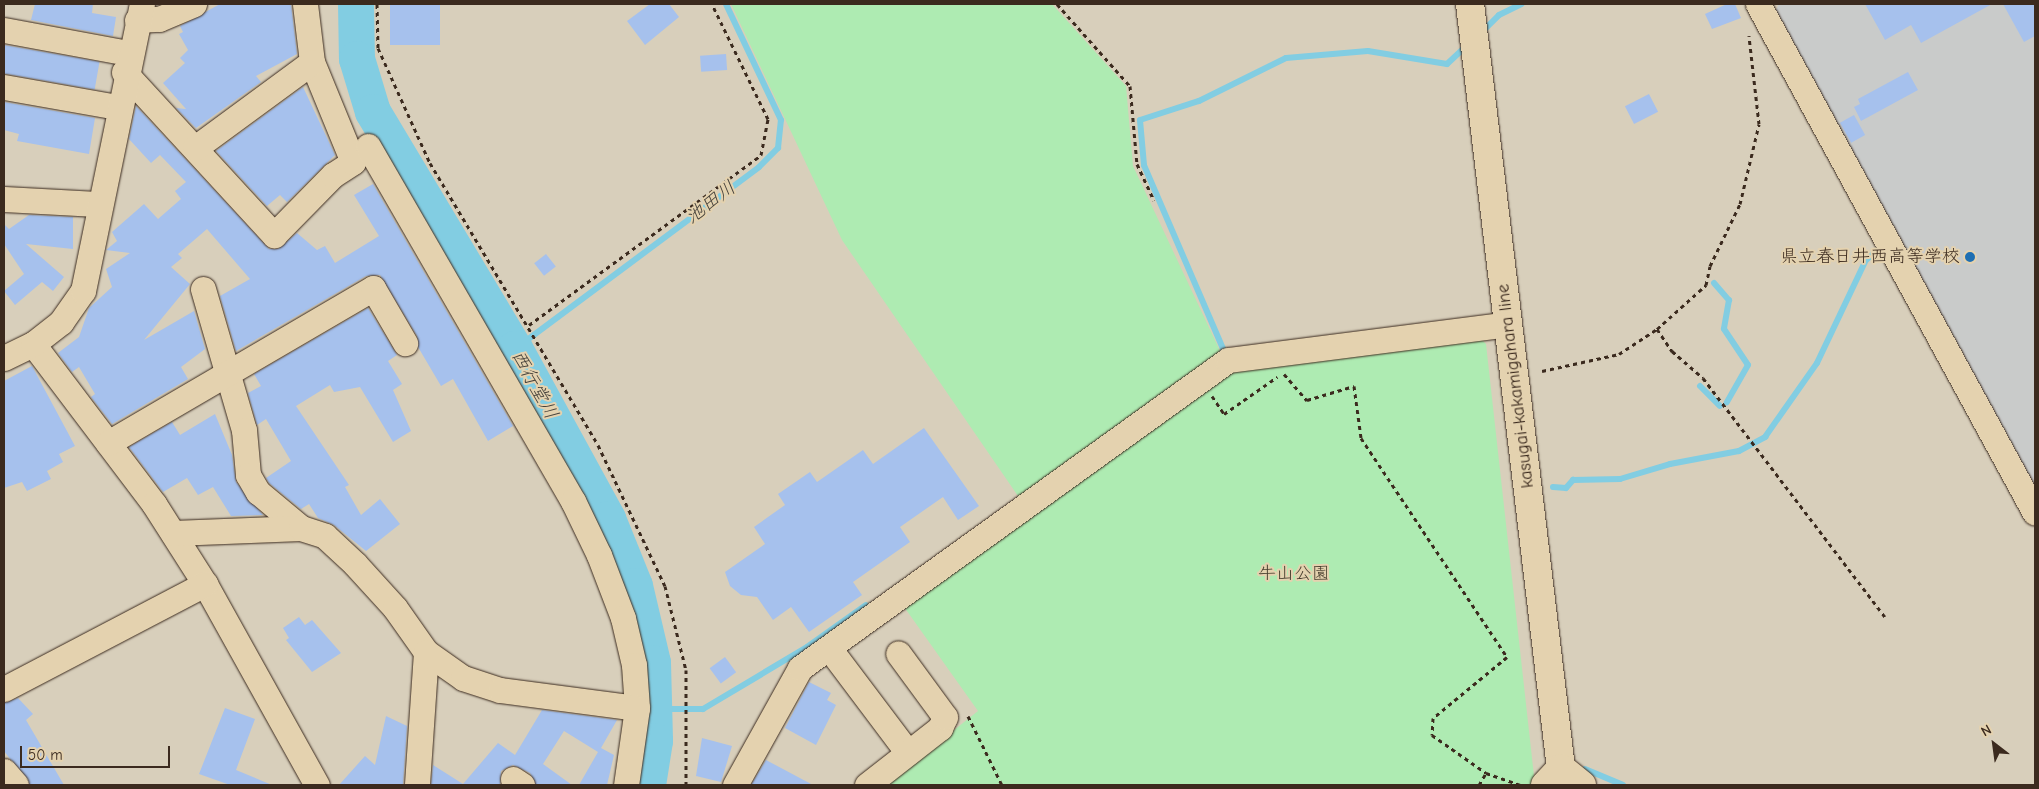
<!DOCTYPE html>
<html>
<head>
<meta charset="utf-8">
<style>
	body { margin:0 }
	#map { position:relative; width:2039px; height:789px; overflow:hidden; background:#d8cfbb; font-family:"Comic Neue","Klee One",sans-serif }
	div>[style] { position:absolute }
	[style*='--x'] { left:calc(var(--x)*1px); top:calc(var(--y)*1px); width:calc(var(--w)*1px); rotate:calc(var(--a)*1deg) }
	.built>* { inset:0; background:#c9cbca }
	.green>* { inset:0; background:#aeebb2 }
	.stream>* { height:6px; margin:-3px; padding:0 3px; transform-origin:3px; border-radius:3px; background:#82cde2 }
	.river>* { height:36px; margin:-18px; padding:0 18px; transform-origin:18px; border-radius:18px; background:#82cde2 }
	.building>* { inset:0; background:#a6c1ed; transform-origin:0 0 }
	.path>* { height:3px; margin-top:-1.5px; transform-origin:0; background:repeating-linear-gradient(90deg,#3b2a1e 0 4px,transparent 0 8px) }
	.roads { filter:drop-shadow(0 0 1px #3b2a1e) drop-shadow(0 0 1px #3b2a1e) }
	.minor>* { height:25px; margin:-12.5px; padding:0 12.5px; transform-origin:12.5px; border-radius:12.5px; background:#e4d2af }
	.major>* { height:28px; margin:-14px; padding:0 14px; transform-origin:14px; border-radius:14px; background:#e4d2af }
	.dots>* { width:14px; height:14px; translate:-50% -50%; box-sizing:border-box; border:2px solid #e4d2af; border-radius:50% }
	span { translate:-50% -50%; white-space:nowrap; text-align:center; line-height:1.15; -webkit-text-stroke:4px #e4d2af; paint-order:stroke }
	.poi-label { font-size:18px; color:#3b2a1e }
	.right { translate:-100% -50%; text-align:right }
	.street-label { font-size:18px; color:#3b2a1e }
	.park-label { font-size:18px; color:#463d2d }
	.water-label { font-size:19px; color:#46423b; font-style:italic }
	.frame { position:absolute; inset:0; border:5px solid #3b2a1e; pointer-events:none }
	.north { position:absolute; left:1969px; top:719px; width:50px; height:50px; -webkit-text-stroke:4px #e4d2af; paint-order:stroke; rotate:330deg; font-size:14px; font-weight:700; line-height:20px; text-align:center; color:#3b2a1e }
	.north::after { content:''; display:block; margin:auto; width:18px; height:22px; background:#3b2a1e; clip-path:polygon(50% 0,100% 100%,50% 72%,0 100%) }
	.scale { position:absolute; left:20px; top:746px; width:150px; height:22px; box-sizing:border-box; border:2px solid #3b2a1e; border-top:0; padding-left:6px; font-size:15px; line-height:18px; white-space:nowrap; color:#3b2a1e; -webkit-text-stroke:4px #e4d2af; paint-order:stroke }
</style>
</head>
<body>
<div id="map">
	<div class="built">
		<div style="clip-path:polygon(1779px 4px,2035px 4px,2035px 496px,1772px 17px)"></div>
	</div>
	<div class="green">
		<div style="clip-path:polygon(731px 4px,1052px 4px,1126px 86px,1133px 166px,1229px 370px,1480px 338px,1486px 344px,1535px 785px,885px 785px,978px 711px,902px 604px,1029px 512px,842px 240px)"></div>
	</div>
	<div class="stream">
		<div style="--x:1481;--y:33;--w:25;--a:-45"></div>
		<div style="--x:1499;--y:15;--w:25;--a:-26"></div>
		<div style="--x:1714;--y:283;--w:23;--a:49"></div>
		<div style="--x:1729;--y:300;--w:29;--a:100"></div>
		<div style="--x:1724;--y:329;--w:43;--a:56.3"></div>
		<div style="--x:1748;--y:365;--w:43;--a:119.6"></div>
		<div style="--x:515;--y:349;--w:304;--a:-36.7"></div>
		<div style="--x:759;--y:167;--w:27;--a:-45"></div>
		<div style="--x:778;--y:148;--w:28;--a:-84"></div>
		<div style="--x:781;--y:120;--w:128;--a:-115.4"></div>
		<div style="--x:1221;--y:354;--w:4;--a:-45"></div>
		<div style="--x:1224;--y:351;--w:202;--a:-113.3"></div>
		<div style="--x:1144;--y:165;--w:45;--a:-95.1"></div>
		<div style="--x:1140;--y:120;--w:62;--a:-17.9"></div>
		<div style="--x:1199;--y:101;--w:97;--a:-26.3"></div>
		<div style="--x:1286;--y:58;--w:82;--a:-4.9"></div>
		<div style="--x:1368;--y:51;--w:80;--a:9.3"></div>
		<div style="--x:1447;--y:64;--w:26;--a:-43"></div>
		<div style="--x:1700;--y:386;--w:28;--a:45"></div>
		<div style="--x:1553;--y:487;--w:13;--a:4"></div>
		<div style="--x:1566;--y:488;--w:11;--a:-49"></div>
		<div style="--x:1573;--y:480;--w:47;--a:-1.2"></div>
		<div style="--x:1620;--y:479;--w:52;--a:-16.7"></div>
		<div style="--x:1670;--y:464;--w:70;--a:-10.7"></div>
		<div style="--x:1739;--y:451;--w:30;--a:-28"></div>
		<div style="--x:1765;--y:437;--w:90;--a:-54.9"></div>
		<div style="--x:1817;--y:363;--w:114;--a:-64.6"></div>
		<div style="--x:1866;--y:260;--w:19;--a:-39"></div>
		<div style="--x:654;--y:709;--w:49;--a:0"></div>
		<div style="--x:703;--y:709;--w:121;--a:-30.8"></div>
		<div style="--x:807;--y:647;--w:72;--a:-35.4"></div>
		<div style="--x:1585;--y:769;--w:41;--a:22.8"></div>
	</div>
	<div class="river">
		<div style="--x:356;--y:4;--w:55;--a:89"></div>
		<div style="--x:357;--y:59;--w:55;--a:73.2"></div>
		<div style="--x:373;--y:112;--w:276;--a:59.1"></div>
		<div style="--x:515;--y:349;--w:194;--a:61.3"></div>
		<div style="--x:608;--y:519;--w:72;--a:68.1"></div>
		<div style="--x:635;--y:586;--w:79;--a:76.8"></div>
		<div style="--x:653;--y:663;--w:78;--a:88.5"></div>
		<div style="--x:655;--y:741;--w:45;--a:99"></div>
	</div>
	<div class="building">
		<div style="clip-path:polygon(35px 4px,93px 4px,92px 13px,116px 17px,113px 36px,31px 20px)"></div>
		<div style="clip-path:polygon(220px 4px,291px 4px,297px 54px,256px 76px,261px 82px,196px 128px,176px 108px,186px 109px,163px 83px,185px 63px,180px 58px,188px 50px,179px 34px,183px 32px,180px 26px)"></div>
		<div style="left:390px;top:4px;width:50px;height:41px"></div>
		<div style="clip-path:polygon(650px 4px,669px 4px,679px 17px,645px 45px,627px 21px)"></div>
		<div style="clip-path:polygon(1727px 4px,1735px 4px,1741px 18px,1712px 29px,1705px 14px)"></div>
		<div style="clip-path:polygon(1865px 4px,1992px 4px,1921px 43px,1911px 25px,1885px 40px)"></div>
		<div style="clip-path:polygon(2003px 4px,2035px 4px,2035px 36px,2024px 42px)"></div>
		<div style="left:4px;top:45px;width:97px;height:28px;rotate:10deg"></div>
		<div style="left:726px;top:54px;width:16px;height:26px;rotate:86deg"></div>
		<div style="clip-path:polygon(1908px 72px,1918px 90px,1861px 121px,1854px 107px,1860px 104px,1858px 99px)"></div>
		<div style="clip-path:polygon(303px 87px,335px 155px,287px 202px,280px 195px,267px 206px,216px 151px)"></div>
		<div style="left:1649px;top:94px;width:20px;height:27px;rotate:63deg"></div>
		<div style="clip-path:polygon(4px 102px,95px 118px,89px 154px,17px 141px,19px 134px,4px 130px)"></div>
		<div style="clip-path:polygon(136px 106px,269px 249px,278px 249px,297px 233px,317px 250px,325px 246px,335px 263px,379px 236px,354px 195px,373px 184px,513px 426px,488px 441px,453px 379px,441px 386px,418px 347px,417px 336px,380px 275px,366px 276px,236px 351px,220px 296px,250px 279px,207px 229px,178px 254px,182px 258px,171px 267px,190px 284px,144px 340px,194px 311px,205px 349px,181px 367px,188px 379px,112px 424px,91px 397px,95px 394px,79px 367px,72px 372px,58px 353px,79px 337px,89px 308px,112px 287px,106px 269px,130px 253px,106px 250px,117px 241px,112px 232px,144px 204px,158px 219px,181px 199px,175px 191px,186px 182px,160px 155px,151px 163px,129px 139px)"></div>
		<div style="left:1854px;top:115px;width:23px;height:16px;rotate:61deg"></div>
		<div style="clip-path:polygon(29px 215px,73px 217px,73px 249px,26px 244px,64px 277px,53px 291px,42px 282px,15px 305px,4px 291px,24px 274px,4px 244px,4px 224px,9px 229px)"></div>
		<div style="left:546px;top:254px;width:16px;height:15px;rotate:52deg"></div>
		<div style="clip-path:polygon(368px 308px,397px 355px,388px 361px,402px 384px,393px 390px,411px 431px,393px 442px,360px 387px,334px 392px,330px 385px,296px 406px,349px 485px,345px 487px,361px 515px,380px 499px,400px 524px,366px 551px,334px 525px,318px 518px,309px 504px,301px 509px,269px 483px,266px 478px,291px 461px,266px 419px,257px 425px,248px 393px,261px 386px,254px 374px)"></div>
		<div style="clip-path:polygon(32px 366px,75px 446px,59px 454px,63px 462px,47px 471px,51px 479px,27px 491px,22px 482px,4px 488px,4px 381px)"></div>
		<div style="clip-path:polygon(215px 414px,232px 455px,236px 482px,263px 515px,231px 516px,213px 487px,198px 495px,187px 478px,163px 492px,129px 447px,172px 422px,180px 435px)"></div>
		<div style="clip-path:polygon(924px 428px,979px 506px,958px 520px,943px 497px,900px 527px,910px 542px,853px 582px,862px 595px,809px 632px,791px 607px,773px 620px,757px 597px,741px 595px,730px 586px,725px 572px,765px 544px,754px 527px,785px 505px,778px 494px,810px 472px,817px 482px,863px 450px,873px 464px)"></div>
		<div style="clip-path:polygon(299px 617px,305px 625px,312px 620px,341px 653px,312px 672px,286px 640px,289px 638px,283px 628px)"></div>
		<div style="left:725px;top:657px;width:19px;height:19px;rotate:54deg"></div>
		<div style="clip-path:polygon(809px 682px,831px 693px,827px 700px,836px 705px,816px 745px,785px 728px)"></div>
		<div style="clip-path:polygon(18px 698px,33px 714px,26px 720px,64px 785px,30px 785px,4px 751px,4px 703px)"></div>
		<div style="clip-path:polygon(225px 708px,255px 719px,236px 770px,272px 785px,230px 785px,199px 774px)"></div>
		<div style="clip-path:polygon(542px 710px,617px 720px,601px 748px,614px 755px,607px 785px,579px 785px,598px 752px,564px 731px,543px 764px,572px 785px,536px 785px,530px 773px,513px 765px,501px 771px,500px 785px,431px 785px,433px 765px,463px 784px,498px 743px,515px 755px)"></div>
		<div style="clip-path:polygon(386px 716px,407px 726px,403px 785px,339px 785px,365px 756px,375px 765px)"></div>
		<div style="clip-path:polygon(702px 738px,732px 746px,721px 782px,696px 776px)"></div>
		<div style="clip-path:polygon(766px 760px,813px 785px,751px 785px)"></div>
	</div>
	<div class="path">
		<div style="--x:377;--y:4;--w:44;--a:88.7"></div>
		<div style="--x:378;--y:48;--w:126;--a:65.7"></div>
		<div style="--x:430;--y:163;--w:328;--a:59.2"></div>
		<div style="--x:598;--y:445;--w:156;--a:64.6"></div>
		<div style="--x:665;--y:586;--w:87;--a:76"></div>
		<div style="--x:686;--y:670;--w:115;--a:90"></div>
		<div style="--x:1057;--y:4;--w:110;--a:48.3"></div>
		<div style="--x:1130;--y:86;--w:78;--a:84.9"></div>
		<div style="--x:1137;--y:164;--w:40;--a:65"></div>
		<div style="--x:529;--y:325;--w:288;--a:-36.2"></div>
		<div style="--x:761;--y:155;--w:37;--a:-79"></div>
		<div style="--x:768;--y:119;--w:128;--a:-116"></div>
		<div style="--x:1657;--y:329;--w:27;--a:56"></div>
		<div style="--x:1672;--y:351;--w:41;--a:41.1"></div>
		<div style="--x:1703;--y:378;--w:300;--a:52.7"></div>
		<div style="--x:1542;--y:371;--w:79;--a:-12.4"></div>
		<div style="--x:1619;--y:354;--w:45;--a:-33.3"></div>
		<div style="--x:1657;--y:329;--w:66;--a:-41.9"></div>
		<div style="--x:1706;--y:285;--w:19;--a:-78"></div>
		<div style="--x:1710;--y:266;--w:69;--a:-64.2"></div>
		<div style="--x:1740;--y:204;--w:82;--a:-76.6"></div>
		<div style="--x:1759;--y:124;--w:89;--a:-96.5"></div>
		<div style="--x:1284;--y:374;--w:35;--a:49"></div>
		<div style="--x:1307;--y:400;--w:49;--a:-16.6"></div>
		<div style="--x:1354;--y:386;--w:52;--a:82.3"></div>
		<div style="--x:1361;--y:438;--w:263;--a:56.3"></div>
		<div style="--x:1507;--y:657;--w:96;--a:140.5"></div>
		<div style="--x:1433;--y:718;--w:17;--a:93"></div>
		<div style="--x:1432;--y:735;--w:66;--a:35.1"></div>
		<div style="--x:1486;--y:773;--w:37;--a:19"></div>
		<div style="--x:1212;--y:396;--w:22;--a:56"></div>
		<div style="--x:1224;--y:414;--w:65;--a:-34.9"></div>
		<div style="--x:968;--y:716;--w:77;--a:63.8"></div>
		<div style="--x:1479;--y:785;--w:14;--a:-60"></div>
	</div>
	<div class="roads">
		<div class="minor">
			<div style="--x:1758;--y:4;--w:579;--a:61.44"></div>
			<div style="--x:137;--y:20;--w:22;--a:-3"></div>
			<div style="--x:159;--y:19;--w:38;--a:-23"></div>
			<div style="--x:4;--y:30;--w:126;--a:10.5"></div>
			<div style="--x:124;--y:72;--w:222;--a:47.4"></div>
			<div style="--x:274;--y:235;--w:84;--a:-45.5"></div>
			<div style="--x:333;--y:175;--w:24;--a:-33"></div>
			<div style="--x:353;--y:162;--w:108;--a:-112.3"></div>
			<div style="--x:312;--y:62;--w:58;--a:-96.9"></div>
			<div style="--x:4;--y:87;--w:115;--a:10"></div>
			<div style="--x:368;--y:146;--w:410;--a:60"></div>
			<div style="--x:573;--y:501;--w:60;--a:64.3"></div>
			<div style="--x:599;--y:555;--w:67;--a:69.1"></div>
			<div style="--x:623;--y:618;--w:48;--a:76.8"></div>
			<div style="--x:634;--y:665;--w:43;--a:86"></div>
			<div style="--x:637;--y:708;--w:78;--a:98.1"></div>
			<div style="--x:195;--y:148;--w:145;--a:-36.3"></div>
			<div style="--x:4;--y:199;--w:93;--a:3.1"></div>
			<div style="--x:203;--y:289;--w:147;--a:73.8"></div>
			<div style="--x:244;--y:430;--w:45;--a:84.9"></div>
			<div style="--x:248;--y:475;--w:20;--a:60"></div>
			<div style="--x:258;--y:492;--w:56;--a:39.9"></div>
			<div style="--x:33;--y:344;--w:201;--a:52.9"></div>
			<div style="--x:154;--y:504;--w:95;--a:57.5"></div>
			<div style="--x:205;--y:584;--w:230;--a:60.9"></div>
			<div style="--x:4;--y:358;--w:32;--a:-26"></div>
			<div style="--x:33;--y:344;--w:36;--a:-38"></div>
			<div style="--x:61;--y:322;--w:38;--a:-55"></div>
			<div style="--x:83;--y:291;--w:293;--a:-78.4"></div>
			<div style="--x:108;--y:443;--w:307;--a:-30.3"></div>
			<div style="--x:373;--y:288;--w:64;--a:59.8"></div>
			<div style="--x:173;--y:533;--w:128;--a:-2.2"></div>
			<div style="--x:301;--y:528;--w:25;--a:18"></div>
			<div style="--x:325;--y:536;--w:41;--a:43"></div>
			<div style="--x:355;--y:564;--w:59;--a:47.7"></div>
			<div style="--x:395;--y:608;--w:54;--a:54.8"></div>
			<div style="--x:426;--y:652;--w:133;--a:93.9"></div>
			<div style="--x:829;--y:648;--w:131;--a:53"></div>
			<div style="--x:426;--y:652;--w:45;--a:35.1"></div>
			<div style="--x:463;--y:678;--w:39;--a:18"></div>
			<div style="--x:500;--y:690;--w:138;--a:7.5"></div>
			<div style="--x:4;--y:689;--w:227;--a:-27.6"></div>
			<div style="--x:4;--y:771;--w:18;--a:49"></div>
			<div style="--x:513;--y:779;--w:11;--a:34"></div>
			<div style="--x:735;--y:785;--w:134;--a:-60.9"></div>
			<div style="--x:800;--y:668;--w:527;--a:-35.74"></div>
			<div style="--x:1228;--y:360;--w:282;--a:-7.3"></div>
			<div style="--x:867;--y:785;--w:93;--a:-38"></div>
			<div style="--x:940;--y:728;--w:12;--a:-66"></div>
			<div style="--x:945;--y:717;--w:79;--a:-126.3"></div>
		</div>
		<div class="major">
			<div style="--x:1470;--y:4;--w:769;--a:83.21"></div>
			<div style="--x:1561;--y:768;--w:27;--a:39"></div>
			<div style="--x:1545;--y:785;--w:23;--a:-47"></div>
		</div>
	</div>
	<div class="dots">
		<div style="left:1970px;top:257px;background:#1f6fb2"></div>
	</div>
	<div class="poi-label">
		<span class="right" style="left:1960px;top:257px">県立春日井西高等学校</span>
	</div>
	<div class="street-label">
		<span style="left:1516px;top:386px;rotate:-97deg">kasugai-kakamigahara line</span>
	</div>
	<div class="park-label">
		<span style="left:1294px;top:574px">牛山公園</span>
	</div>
	<div class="water-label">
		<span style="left:711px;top:203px;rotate:-37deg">池田川</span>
		<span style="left:534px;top:385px;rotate:61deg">西行堂川</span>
	</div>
	<div class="frame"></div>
	<div class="north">N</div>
	<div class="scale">50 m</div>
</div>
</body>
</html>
